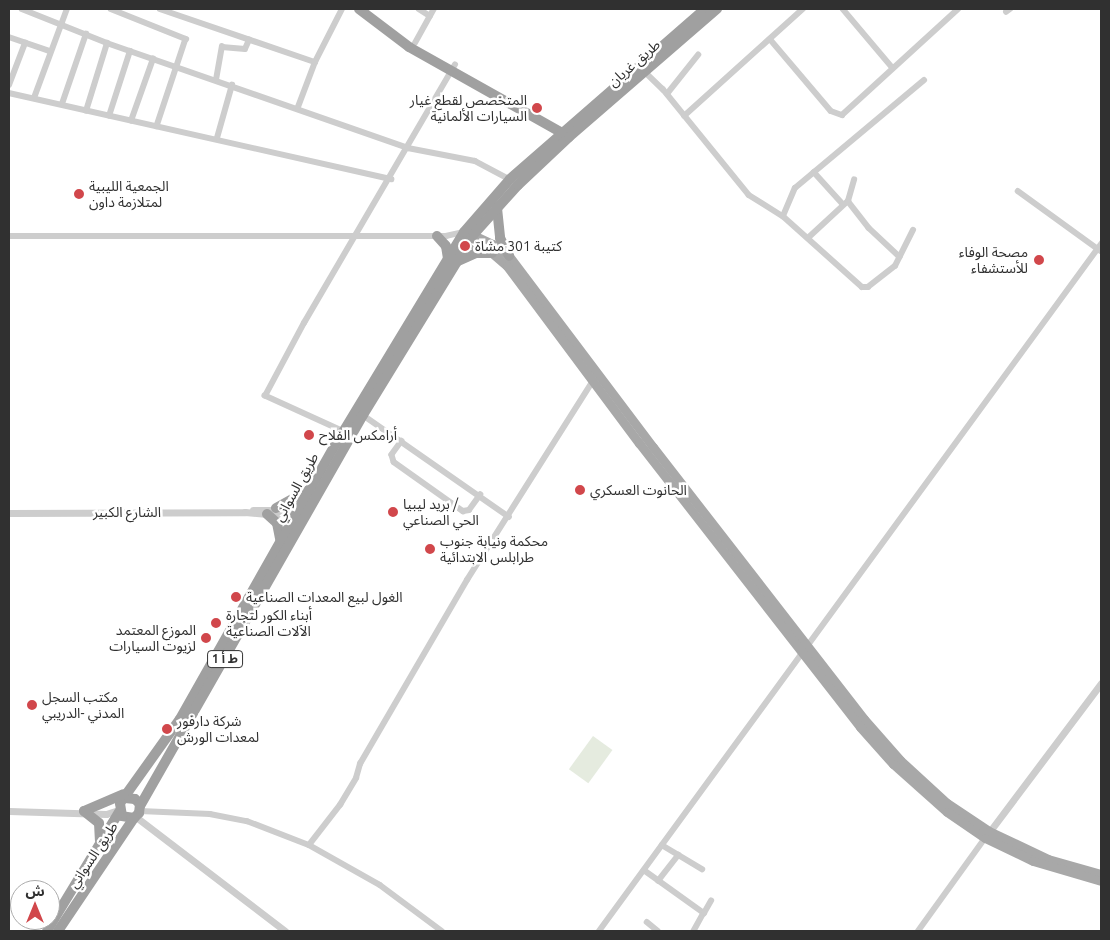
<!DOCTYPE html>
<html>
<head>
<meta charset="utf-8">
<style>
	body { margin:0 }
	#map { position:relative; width:1110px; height:940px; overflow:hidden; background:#fff; font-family:Ubuntu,"Noto Sans Arabic",sans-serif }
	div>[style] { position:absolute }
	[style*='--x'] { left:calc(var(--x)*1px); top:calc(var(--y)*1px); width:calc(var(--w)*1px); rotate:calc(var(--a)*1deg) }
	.green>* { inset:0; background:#e5ebdf; transform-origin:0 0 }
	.minor>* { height:5.5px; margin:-2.75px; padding:0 2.75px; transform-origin:2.75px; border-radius:2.75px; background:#cdcdcd }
	.tertiary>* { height:7px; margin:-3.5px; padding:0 3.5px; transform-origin:3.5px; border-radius:3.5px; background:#cdcdcd }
	.primary>* { height:9px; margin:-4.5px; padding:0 4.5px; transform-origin:4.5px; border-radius:4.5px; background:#a8a8a8 }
	.trunk>* { height:10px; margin:-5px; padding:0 5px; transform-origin:5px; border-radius:5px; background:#a0a0a0 }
	.dots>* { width:14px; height:14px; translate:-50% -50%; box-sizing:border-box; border:2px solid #fff; border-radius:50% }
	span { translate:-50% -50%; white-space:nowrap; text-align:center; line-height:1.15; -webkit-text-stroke:5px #fff; paint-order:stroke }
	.shield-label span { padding:1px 4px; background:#fff; border:1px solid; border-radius:4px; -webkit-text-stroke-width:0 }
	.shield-label { font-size:12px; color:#303030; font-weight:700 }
	.street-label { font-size:14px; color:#303030 }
	.poi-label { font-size:14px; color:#303030 }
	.right { translate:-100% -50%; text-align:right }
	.left { translate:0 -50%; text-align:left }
	.frame { position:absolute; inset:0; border:10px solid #303030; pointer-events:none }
	.north { position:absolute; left:10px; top:880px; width:50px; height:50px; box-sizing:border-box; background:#fff; border:1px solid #acacac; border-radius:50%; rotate:0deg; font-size:14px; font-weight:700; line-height:20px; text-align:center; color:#303030 }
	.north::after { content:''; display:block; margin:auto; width:18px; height:22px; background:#d1474b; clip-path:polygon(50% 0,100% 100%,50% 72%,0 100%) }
</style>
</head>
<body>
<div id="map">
	<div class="green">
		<div style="left:593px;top:736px;width:24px;height:41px;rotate:36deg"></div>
	</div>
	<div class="minor">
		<div style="--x:22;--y:9;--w:92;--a:21.8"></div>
		<div style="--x:107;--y:43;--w:319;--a:19.2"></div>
		<div style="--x:408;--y:148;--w:68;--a:11"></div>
		<div style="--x:475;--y:161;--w:41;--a:27.8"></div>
		<div style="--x:111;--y:9;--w:81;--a:21.8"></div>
		<div style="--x:186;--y:39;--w:92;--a:108.4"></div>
		<div style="--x:160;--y:9;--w:164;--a:18.9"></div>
		<div style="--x:419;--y:9;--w:13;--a:32"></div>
		<div style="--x:843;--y:9;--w:76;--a:49.8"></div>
		<div style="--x:1006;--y:12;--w:5;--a:-37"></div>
		<div style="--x:9;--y:37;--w:43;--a:18.9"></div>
		<div style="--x:770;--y:39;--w:94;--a:49.7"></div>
		<div style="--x:831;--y:111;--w:12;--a:20"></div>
		<div style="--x:842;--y:115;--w:157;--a:-42.4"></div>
		<div style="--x:415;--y:43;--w:39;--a:-61"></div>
		<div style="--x:643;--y:70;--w:28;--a:44"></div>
		<div style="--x:663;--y:89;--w:136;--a:50.9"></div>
		<div style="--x:749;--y:195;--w:40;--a:32"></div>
		<div style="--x:783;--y:216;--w:106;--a:41.9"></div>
		<div style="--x:862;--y:287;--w:6;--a:0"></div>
		<div style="--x:868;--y:287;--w:34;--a:-38"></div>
		<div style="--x:895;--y:266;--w:40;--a:-63.4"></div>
		<div style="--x:216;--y:80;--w:34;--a:-80"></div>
		<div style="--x:222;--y:47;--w:23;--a:5"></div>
		<div style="--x:245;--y:49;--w:10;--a:-66"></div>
		<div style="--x:9;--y:85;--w:45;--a:-69.1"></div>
		<div style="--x:9;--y:93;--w:392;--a:12.7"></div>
		<div style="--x:667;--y:94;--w:50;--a:-51.5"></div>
		<div style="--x:34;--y:98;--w:95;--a:-69.7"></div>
		<div style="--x:62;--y:104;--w:74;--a:-71.1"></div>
		<div style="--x:298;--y:107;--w:48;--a:-69.3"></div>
		<div style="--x:315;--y:62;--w:59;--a:-63"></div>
		<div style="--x:86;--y:111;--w:71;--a:-72.8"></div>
		<div style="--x:109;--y:116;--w:68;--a:-72.1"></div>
		<div style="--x:684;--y:116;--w:160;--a:-42"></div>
		<div style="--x:131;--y:121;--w:66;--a:-70.5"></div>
		<div style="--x:217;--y:138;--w:55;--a:-74.2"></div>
		<div style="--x:814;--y:172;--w:43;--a:47.8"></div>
		<div style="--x:1018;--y:191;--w:102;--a:35.9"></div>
		<div style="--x:848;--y:201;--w:34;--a:52"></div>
		<div style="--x:869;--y:228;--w:42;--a:43.1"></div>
		<div style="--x:783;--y:216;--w:30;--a:-67"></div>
		<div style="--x:795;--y:188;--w:168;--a:-39.9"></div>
		<div style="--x:9;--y:236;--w:437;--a:0"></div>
		<div style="--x:446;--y:236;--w:18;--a:-13"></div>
		<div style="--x:809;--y:237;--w:53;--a:-42.7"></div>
		<div style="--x:848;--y:201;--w:22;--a:-74"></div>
		<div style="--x:363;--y:415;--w:178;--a:34.9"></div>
		<div style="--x:344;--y:432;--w:87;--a:-155.5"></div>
		<div style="--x:265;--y:396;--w:83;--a:-61.9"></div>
		<div style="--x:304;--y:323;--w:299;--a:-59.7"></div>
		<div style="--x:402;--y:441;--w:17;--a:126"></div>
		<div style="--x:392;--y:455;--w:7;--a:74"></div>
		<div style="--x:394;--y:462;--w:85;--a:35.4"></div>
		<div style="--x:463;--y:511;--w:6;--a:-9"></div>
		<div style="--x:469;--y:510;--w:19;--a:-54"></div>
		<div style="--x:140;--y:811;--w:70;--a:2.5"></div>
		<div style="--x:210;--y:814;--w:38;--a:11"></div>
		<div style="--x:247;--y:821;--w:66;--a:21.2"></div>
		<div style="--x:309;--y:845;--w:81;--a:29.4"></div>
		<div style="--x:380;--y:885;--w:77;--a:36.6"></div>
		<div style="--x:309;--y:845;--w:51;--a:-52.2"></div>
		<div style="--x:340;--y:805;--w:31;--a:-59"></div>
		<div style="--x:356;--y:778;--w:15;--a:-74"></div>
		<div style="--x:360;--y:764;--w:213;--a:-59.8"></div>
		<div style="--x:467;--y:580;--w:238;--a:-57.7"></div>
		<div style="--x:662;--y:845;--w:47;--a:31"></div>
		<div style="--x:644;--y:870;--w:74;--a:35.6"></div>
		<div style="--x:704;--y:913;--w:21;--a:119"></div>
		<div style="--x:658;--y:881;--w:33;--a:-52"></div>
		<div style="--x:704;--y:913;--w:14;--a:-60"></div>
		<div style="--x:647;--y:922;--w:14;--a:39"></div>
		<div style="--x:599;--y:931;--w:851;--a:-53.84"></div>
		<div style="--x:918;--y:931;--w:115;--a:-54.2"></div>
	</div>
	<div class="tertiary">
		<div style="--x:253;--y:510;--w:49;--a:0"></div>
		<div style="--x:9;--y:513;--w:236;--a:-0.2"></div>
		<div style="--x:245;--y:512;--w:54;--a:5.3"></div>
		<div style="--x:9;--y:811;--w:97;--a:1.8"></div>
		<div style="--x:106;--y:814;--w:13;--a:-18"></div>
		<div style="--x:136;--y:817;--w:188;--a:37.4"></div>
		<div style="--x:987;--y:835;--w:190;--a:-53.1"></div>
	</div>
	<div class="primary">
		<div style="--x:469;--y:233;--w:26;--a:25"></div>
		<div style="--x:493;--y:244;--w:20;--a:37"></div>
		<div style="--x:509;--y:256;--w:239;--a:53"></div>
		<div style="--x:653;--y:447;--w:344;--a:52.2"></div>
		<div style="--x:864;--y:719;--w:55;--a:48.7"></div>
		<div style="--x:900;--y:760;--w:64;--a:42.5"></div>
		<div style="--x:947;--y:803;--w:50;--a:33.7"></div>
		<div style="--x:989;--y:831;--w:65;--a:25.4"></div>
		<div style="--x:1048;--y:859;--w:55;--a:15.8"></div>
		<div style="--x:463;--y:240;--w:32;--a:24"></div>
		<div style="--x:492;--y:253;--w:20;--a:41"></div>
		<div style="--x:507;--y:266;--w:221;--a:53.3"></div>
		<div style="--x:639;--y:443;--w:360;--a:52.1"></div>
		<div style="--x:860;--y:727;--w:50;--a:48.3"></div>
		<div style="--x:893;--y:764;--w:72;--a:41.6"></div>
		<div style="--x:947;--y:812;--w:46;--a:34.4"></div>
		<div style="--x:985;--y:838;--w:53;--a:25.6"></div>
		<div style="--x:1033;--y:861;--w:71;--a:16.4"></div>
	</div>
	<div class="trunk">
		<div style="--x:359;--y:9;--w:63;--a:37.2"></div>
		<div style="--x:409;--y:47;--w:180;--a:29.3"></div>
		<div style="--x:497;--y:208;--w:30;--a:84"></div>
		<div style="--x:500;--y:238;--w:20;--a:63"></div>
		<div style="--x:437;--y:236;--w:13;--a:48"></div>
		<div style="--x:446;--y:246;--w:13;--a:81"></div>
		<div style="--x:456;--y:262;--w:22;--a:-24"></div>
		<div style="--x:476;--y:253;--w:16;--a:0"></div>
		<div style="--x:276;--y:508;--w:38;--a:-29"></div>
		<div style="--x:267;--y:514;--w:13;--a:42"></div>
		<div style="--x:277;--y:523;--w:20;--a:79"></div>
		<div style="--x:125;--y:798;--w:10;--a:6"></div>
		<div style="--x:135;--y:799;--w:7;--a:45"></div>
		<div style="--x:140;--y:804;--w:9;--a:96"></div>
		<div style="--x:139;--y:813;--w:7;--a:135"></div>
		<div style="--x:134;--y:818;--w:12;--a:-171"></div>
		<div style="--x:122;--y:816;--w:13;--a:-99"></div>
		<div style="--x:120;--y:803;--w:103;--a:-54.5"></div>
		<div style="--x:180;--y:719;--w:318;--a:-60.5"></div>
		<div style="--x:337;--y:442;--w:245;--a:-58.8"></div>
		<div style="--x:464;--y:232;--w:70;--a:-49"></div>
		<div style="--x:510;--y:179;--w:259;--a:-41.1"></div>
		<div style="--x:140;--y:806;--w:450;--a:-60.3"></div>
		<div style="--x:363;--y:415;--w:212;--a:-58.5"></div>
		<div style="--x:474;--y:234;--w:66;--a:-48.1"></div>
		<div style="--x:518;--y:185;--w:70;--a:-43.3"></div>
		<div style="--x:569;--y:137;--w:196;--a:-40.9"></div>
		<div style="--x:84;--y:811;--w:43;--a:-23"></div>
		<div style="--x:84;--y:811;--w:19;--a:39"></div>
		<div style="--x:99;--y:823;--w:17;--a:87"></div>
		<div style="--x:47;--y:931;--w:139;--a:-58.8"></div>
		<div style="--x:58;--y:931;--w:136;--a:-56.1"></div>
	</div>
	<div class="dots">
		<div style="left:537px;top:108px;background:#d1474b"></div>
		<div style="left:79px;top:194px;background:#d1474b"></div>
		<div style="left:465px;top:246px;background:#d1474b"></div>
		<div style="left:1039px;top:260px;background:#d1474b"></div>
		<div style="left:309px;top:435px;background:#d1474b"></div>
		<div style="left:580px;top:490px;background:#d1474b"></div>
		<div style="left:393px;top:512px;background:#d1474b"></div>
		<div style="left:430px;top:549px;background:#d1474b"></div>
		<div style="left:236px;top:597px;background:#d1474b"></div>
		<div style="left:216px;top:623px;background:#d1474b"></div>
		<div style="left:206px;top:638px;background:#d1474b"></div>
		<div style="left:32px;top:705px;background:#d1474b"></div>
		<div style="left:167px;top:729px;background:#d1474b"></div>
	</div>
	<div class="shield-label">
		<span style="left:225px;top:659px">ط أ 1</span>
	</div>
	<div class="street-label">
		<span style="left:634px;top:63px;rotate:-41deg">طريق غريان</span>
		<span style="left:296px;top:487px;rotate:-61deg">طريق السواني</span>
		<span style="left:127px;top:512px">الشارع الكبير</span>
		<span style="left:93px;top:855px;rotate:-56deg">طريق السواني</span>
	</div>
	<div class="poi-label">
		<span class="right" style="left:527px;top:108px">المتخصص لقطع غيار<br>السيارات الألمانية</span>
		<span class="left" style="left:89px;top:194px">الجمعية الليبية<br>لمتلازمة داون</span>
		<span class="left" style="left:475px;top:246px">كتيبة 301 مشاة</span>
		<span class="right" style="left:1028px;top:260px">مصحة الوفاء<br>للأستشفاء</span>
		<span class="left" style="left:319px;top:435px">أرامكس الفلاح</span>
		<span class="left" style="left:590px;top:490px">الحانوت العسكري</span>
		<span class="left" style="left:403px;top:512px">بريد ليبيا /<br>الحي الصناعي</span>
		<span class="left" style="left:440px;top:549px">محكمة ونيابة جنوب<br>طرابلس الابتدائية</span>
		<span class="left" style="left:246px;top:597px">الغول لبيع المعدات الصناعية</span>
		<span class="left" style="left:226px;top:623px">أبناء الكور لتجارة<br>الاَلات الصناعية</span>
		<span class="right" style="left:196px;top:638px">الموزع المعتمد<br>لزيوت السيارات</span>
		<span class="left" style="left:42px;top:705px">مكتب السجل<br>المدني -الدريبي</span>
		<span class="left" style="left:177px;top:729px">شركة دارفور<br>لمعدات الورش</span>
	</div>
	<div class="frame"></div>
	<div class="north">ش</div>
</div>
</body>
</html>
